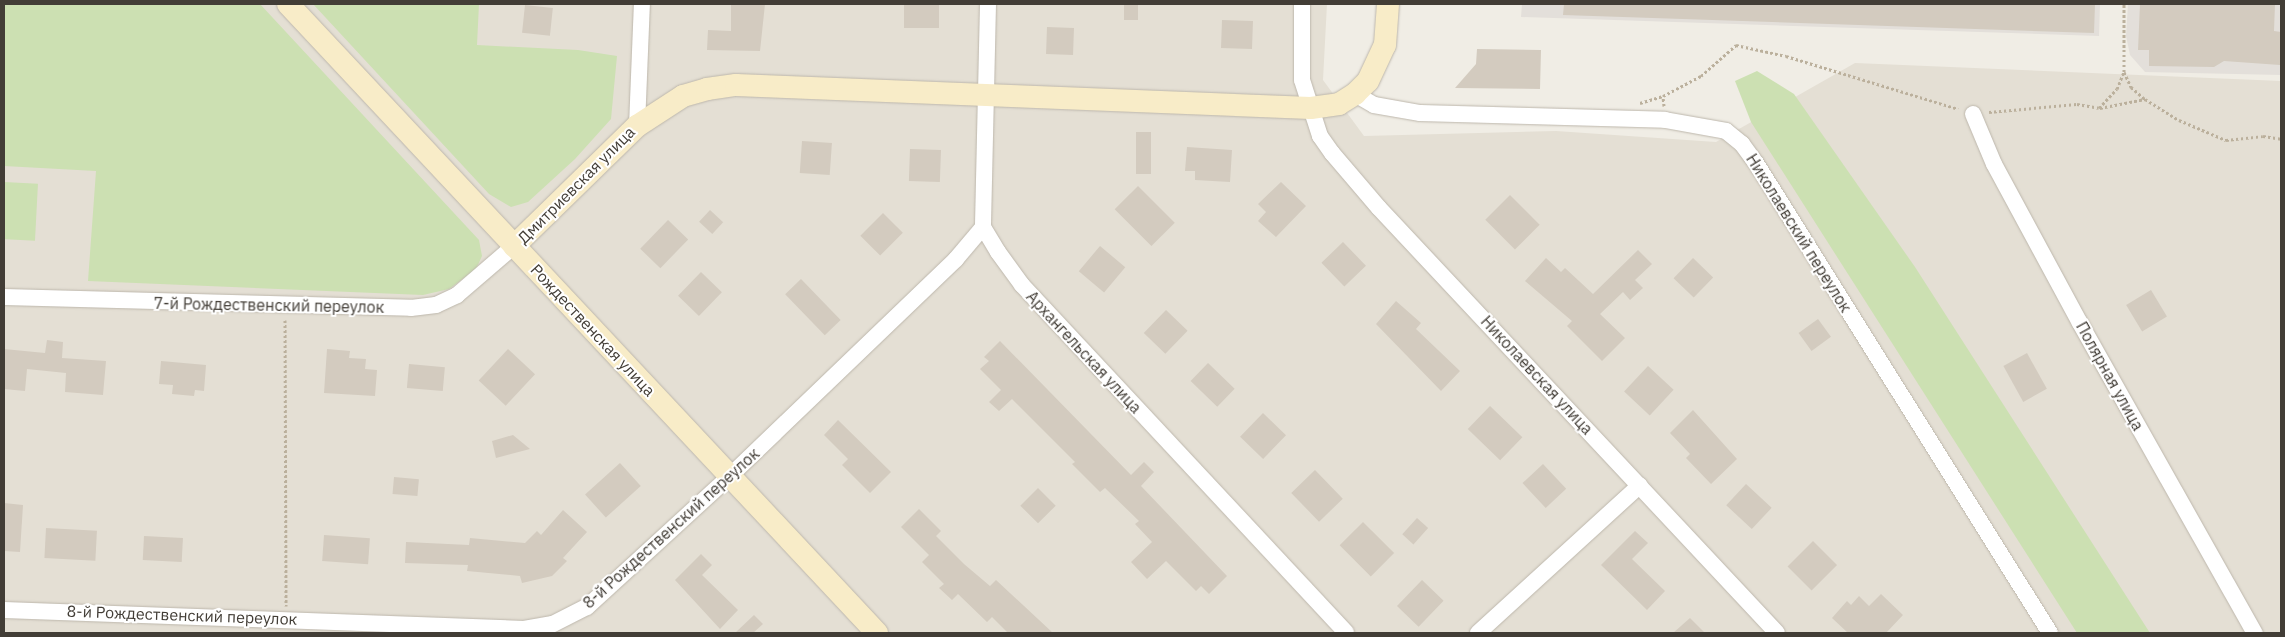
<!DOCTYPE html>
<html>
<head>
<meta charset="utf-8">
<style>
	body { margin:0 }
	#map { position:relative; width:2285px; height:637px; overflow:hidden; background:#f0ede5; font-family:"IBM Plex Sans",sans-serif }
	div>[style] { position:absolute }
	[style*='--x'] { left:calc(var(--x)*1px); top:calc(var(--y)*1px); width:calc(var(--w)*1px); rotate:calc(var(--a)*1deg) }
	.residential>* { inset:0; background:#e4dfd4 }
	.industrial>* { inset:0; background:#e3dfda }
	.green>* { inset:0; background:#cce0b2; transform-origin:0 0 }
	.building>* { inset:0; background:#d3cbbf; transform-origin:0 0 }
	.path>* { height:3px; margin-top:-1.5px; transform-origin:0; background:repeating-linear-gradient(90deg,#bbb09c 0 2.5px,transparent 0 5px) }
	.roads { filter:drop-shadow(0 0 1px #bdb7ac) drop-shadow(0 0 1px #bdb7ac) }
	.street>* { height:16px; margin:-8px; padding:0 8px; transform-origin:8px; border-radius:8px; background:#fff }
	.secondary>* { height:22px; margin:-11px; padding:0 11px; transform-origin:11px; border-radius:11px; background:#f8ecc8 }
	span { translate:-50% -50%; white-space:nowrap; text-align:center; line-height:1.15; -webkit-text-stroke:4px #fff; paint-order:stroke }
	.street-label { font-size:16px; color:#423d36 }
	.frame { position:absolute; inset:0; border:5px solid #423d36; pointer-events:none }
</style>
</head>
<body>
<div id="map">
	<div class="residential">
		<div style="clip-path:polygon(4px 4px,1327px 4px,1323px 80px,1364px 136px,1556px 131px,1716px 142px,1855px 63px,2281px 81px,2281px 633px,4px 633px)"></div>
	</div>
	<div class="industrial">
		<div style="clip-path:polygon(1522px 4px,2100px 4px,2099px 36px,1521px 17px)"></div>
		<div style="clip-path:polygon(2128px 4px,2281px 4px,2281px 75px,2145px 72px,2130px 55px,2126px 36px)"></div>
	</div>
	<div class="green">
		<div style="clip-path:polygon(4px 4px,260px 4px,479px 240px,482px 256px,476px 269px,449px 289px,423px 295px,88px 281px,96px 171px,4px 166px)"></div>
		<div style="clip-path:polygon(313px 4px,479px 4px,477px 45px,578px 50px,617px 56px,611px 119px,575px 159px,528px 202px,511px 207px,489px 194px)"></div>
		<div style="clip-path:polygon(1757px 71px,1794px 94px,1915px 267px,2150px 633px,2077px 633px,1751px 122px,1735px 81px)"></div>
		<div style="left:4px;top:182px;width:34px;height:57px;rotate:3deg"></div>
	</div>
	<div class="building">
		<div style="clip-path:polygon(731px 4px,765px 4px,760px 51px,707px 50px,708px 30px,731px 31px)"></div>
		<div style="left:904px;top:4px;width:35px;height:24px"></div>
		<div style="left:1124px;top:4px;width:14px;height:16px"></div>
		<div style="clip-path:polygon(1564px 4px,2095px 4px,2094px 33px,1563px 15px)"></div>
		<div style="clip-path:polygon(2140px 4px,2275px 4px,2274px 31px,2281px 32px,2280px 65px,2224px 61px,2214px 67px,2149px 66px,2149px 50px,2138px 50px)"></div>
		<div style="left:525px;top:5px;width:28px;height:28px;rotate:6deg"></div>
		<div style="left:1222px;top:20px;width:31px;height:28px;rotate:2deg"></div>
		<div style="left:1047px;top:27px;width:27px;height:27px;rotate:2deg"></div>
		<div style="clip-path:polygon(1477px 49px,1541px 50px,1540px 89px,1455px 88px,1476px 64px)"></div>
		<div style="left:1136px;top:132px;width:15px;height:42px"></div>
		<div style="left:802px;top:141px;width:30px;height:32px;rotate:4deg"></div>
		<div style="clip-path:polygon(1187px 147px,1232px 150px,1230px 182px,1195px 180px,1195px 171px,1185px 171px)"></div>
		<div style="left:910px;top:149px;width:31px;height:32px;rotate:2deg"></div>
		<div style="clip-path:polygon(1281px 182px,1306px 206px,1276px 237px,1258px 221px,1266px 212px,1258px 204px)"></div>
		<div style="left:1138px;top:186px;width:52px;height:33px;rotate:45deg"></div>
		<div style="left:1510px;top:195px;width:42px;height:35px;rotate:45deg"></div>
		<div style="left:710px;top:210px;width:18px;height:16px;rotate:43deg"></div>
		<div style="left:883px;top:213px;width:28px;height:32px;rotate:45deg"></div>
		<div style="left:668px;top:220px;width:28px;height:40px;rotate:44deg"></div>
		<div style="left:1343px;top:242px;width:33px;height:30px;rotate:46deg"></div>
		<div style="left:1100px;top:246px;width:33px;height:33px;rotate:40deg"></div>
		<div style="clip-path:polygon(1638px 250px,1652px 264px,1635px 280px,1643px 288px,1630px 300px,1623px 292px,1600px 314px,1625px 338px,1602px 361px,1567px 326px,1572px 321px,1525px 281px,1546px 258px,1561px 272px,1565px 268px,1593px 294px)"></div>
		<div style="left:1693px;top:258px;width:28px;height:28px;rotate:44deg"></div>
		<div style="left:701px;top:272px;width:29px;height:33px;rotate:44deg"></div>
		<div style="left:801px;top:279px;width:57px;height:22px;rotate:46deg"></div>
		<div style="left:2151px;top:290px;width:31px;height:29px;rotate:59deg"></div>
		<div style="clip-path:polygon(1396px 301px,1421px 323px,1416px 329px,1460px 371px,1441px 391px,1376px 324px)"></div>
		<div style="left:1166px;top:310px;width:30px;height:32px;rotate:44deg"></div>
		<div style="left:1818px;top:319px;width:22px;height:24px;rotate:54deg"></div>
		<div style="clip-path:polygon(47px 340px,63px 342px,62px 358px,106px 361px,103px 395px,65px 392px,66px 373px,27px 369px,25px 391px,4px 389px,4px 349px,45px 353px)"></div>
		<div style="clip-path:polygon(1000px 341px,1131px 475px,1144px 462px,1154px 472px,1141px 486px,1227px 576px,1209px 594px,1201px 586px,1196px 591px,1166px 561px,1147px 579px,1131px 562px,1152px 542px,1135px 524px,1139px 521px,1105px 488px,1100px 492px,1072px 464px,1075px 462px,1012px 399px,999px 411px,989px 402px,1001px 390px,980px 369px,989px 361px,984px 357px)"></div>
		<div style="clip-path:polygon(327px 349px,350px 351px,349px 358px,366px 359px,365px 369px,377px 370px,375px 396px,324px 393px)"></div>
		<div style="left:508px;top:349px;width:37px;height:43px;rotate:43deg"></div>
		<div style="left:2027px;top:353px;width:41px;height:27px;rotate:61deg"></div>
		<div style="clip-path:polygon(161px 361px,206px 365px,204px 391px,195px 390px,194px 396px,172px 394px,173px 385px,159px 384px)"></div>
		<div style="left:1208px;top:363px;width:37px;height:25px;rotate:44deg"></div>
		<div style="left:409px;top:364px;width:36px;height:24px;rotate:5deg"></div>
		<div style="left:1648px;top:366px;width:35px;height:35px;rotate:43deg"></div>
		<div style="left:1490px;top:406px;width:45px;height:32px;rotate:44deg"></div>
		<div style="clip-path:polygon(1693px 410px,1737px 459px,1711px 484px,1686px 458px,1690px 454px,1670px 433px)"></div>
		<div style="left:1263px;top:413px;width:32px;height:33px;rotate:44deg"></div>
		<div style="clip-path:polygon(838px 420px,891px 472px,870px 493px,842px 465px,848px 459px,824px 435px)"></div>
		<div style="clip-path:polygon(513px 435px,530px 449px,496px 458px,492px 441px)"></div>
		<div style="left:620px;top:463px;width:31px;height:47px;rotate:48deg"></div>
		<div style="left:1543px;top:464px;width:34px;height:28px;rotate:47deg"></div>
		<div style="left:1315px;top:470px;width:40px;height:33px;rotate:46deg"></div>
		<div style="left:394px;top:477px;width:25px;height:17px;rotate:5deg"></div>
		<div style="left:1746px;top:484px;width:35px;height:29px;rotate:43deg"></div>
		<div style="left:1038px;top:488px;width:25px;height:25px;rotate:45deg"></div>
		<div style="clip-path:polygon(4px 503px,23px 505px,20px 552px,4px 551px)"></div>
		<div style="clip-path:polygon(919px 509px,941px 531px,936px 536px,964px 564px,990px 586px,996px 580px,1053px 633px,1008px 633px,992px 617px,987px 622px,958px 594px,952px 600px,939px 588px,944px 584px,922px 562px,929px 555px,901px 527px)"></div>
		<div style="clip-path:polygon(563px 510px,587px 532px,563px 558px,567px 561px,552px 576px,522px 583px,520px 576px,467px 571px,468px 565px,405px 563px,406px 542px,469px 545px,470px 538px,525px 543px,537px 531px,541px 535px)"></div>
		<div style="left:1417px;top:518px;width:15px;height:22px;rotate:42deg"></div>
		<div style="left:1363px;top:522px;width:44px;height:33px;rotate:45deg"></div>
		<div style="left:46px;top:528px;width:51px;height:30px;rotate:3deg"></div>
		<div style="clip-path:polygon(1635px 531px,1648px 543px,1632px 559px,1665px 591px,1647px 610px,1601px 565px)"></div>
		<div style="left:324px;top:535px;width:46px;height:26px;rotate:4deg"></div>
		<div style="left:144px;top:536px;width:39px;height:24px;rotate:3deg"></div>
		<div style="left:1813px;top:541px;width:34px;height:36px;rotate:45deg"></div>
		<div style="clip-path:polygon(701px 554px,712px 565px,702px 575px,738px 610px,720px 629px,675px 580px)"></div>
		<div style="left:1422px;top:580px;width:30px;height:36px;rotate:44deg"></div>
		<div style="clip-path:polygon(1881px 594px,1903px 615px,1886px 633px,1848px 633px,1832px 618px,1847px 601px,1851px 605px,1859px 596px,1869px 606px)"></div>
		<div style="clip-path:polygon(754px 615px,763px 624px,753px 633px,735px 633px)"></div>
		<div style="clip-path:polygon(1690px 618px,1705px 633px,1673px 633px)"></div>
	</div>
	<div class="path">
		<div style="--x:2124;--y:72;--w:17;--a:65"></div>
		<div style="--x:2131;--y:87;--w:18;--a:41"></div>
		<div style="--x:2145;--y:99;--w:40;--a:32"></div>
		<div style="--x:2179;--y:120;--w:51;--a:23.1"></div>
		<div style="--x:2226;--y:140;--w:37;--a:-6"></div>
		<div style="--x:2263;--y:136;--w:18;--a:9"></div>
		<div style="--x:1640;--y:103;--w:24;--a:-17"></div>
		<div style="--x:1664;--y:106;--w:10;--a:-96"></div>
		<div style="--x:1663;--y:96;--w:43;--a:-27.8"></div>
		<div style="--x:1701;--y:76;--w:47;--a:-41.5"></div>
		<div style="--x:1736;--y:45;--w:51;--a:12.4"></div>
		<div style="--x:1786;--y:56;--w:180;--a:17.1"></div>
		<div style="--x:2100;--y:108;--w:46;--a:-11.3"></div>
		<div style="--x:1989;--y:112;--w:88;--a:-5.2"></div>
		<div style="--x:2077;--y:104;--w:22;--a:10"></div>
		<div style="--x:2099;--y:108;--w:26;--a:-47"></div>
		<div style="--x:2117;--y:89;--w:18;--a:-68"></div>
		<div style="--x:2124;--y:72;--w:68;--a:-90"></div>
		<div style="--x:285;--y:320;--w:286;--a:89.8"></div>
	</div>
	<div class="roads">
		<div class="street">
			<div style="--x:988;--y:4;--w:223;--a:91.3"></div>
			<div style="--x:983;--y:227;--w:29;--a:59"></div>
			<div style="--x:998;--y:252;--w:41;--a:54"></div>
			<div style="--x:1022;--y:285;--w:475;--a:47"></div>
			<div style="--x:1302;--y:4;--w:76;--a:90"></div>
			<div style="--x:1302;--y:80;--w:59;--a:72.2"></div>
			<div style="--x:1320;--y:136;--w:21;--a:55"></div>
			<div style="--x:1332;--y:153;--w:72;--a:49.5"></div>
			<div style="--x:1379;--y:208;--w:582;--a:46.88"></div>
			<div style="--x:1355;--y:94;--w:22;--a:30"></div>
			<div style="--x:1374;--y:105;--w:47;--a:9.9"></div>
			<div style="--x:1420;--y:113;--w:245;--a:1.6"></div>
			<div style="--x:1665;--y:120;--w:62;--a:10.2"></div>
			<div style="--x:1726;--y:131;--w:21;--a:39"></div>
			<div style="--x:1742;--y:144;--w:24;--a:54"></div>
			<div style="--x:1756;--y:163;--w:554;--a:57.97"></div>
			<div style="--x:1973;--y:114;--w:54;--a:67.2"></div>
			<div style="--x:1994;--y:164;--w:181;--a:61.6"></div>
			<div style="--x:2080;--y:323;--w:356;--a:60.6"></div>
			<div style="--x:637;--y:126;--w:122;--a:-87.7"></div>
			<div style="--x:4;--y:297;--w:407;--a:1.5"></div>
			<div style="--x:411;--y:308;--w:25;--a:-7"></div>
			<div style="--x:436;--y:305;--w:23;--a:-25"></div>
			<div style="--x:457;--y:295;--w:75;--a:-40.7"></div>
			<div style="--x:4;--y:610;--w:520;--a:2.09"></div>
			<div style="--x:524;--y:629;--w:29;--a:-10"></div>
			<div style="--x:553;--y:624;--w:38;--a:-27"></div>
			<div style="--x:587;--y:607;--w:195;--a:-42.5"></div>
			<div style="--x:731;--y:475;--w:312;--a:-43.8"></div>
			<div style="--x:956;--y:259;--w:42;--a:-49.8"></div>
			<div style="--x:1478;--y:633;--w:219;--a:-42.4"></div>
		</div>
		<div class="secondary">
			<div style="--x:288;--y:4;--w:862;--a:46.88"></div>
			<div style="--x:514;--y:246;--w:172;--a:-44.3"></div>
			<div style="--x:637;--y:126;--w:55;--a:-33.1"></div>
			<div style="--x:683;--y:96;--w:25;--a:-16"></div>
			<div style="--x:707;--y:89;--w:29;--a:-8"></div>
			<div style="--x:736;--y:85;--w:575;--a:2.29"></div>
			<div style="--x:1311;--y:108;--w:28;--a:-8"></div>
			<div style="--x:1339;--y:104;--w:19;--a:-32"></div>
			<div style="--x:1355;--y:94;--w:18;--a:-45"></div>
			<div style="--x:1368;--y:81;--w:40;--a:-65"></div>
			<div style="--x:1385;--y:45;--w:41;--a:-85.8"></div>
		</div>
	</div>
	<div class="street-label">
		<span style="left:576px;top:185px;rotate:-45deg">Дмитриевская улица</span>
		<span style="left:1799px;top:233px;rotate:58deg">Николаевский переулок</span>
		<span style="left:269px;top:305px;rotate:1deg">7-й Рождественский переулок</span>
		<span style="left:593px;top:330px;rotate:47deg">Рождественская улица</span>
		<span style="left:1084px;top:352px;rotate:47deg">Архангельская улица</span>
		<span style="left:1537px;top:375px;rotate:47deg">Николаевская улица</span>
		<span style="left:2110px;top:376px;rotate:61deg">Полярная улица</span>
		<span style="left:671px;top:528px;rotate:-42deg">8-й Рождественский переулок</span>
		<span style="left:182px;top:615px;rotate:2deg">8-й Рождественский переулок</span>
	</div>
	<div class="frame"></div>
</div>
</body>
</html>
